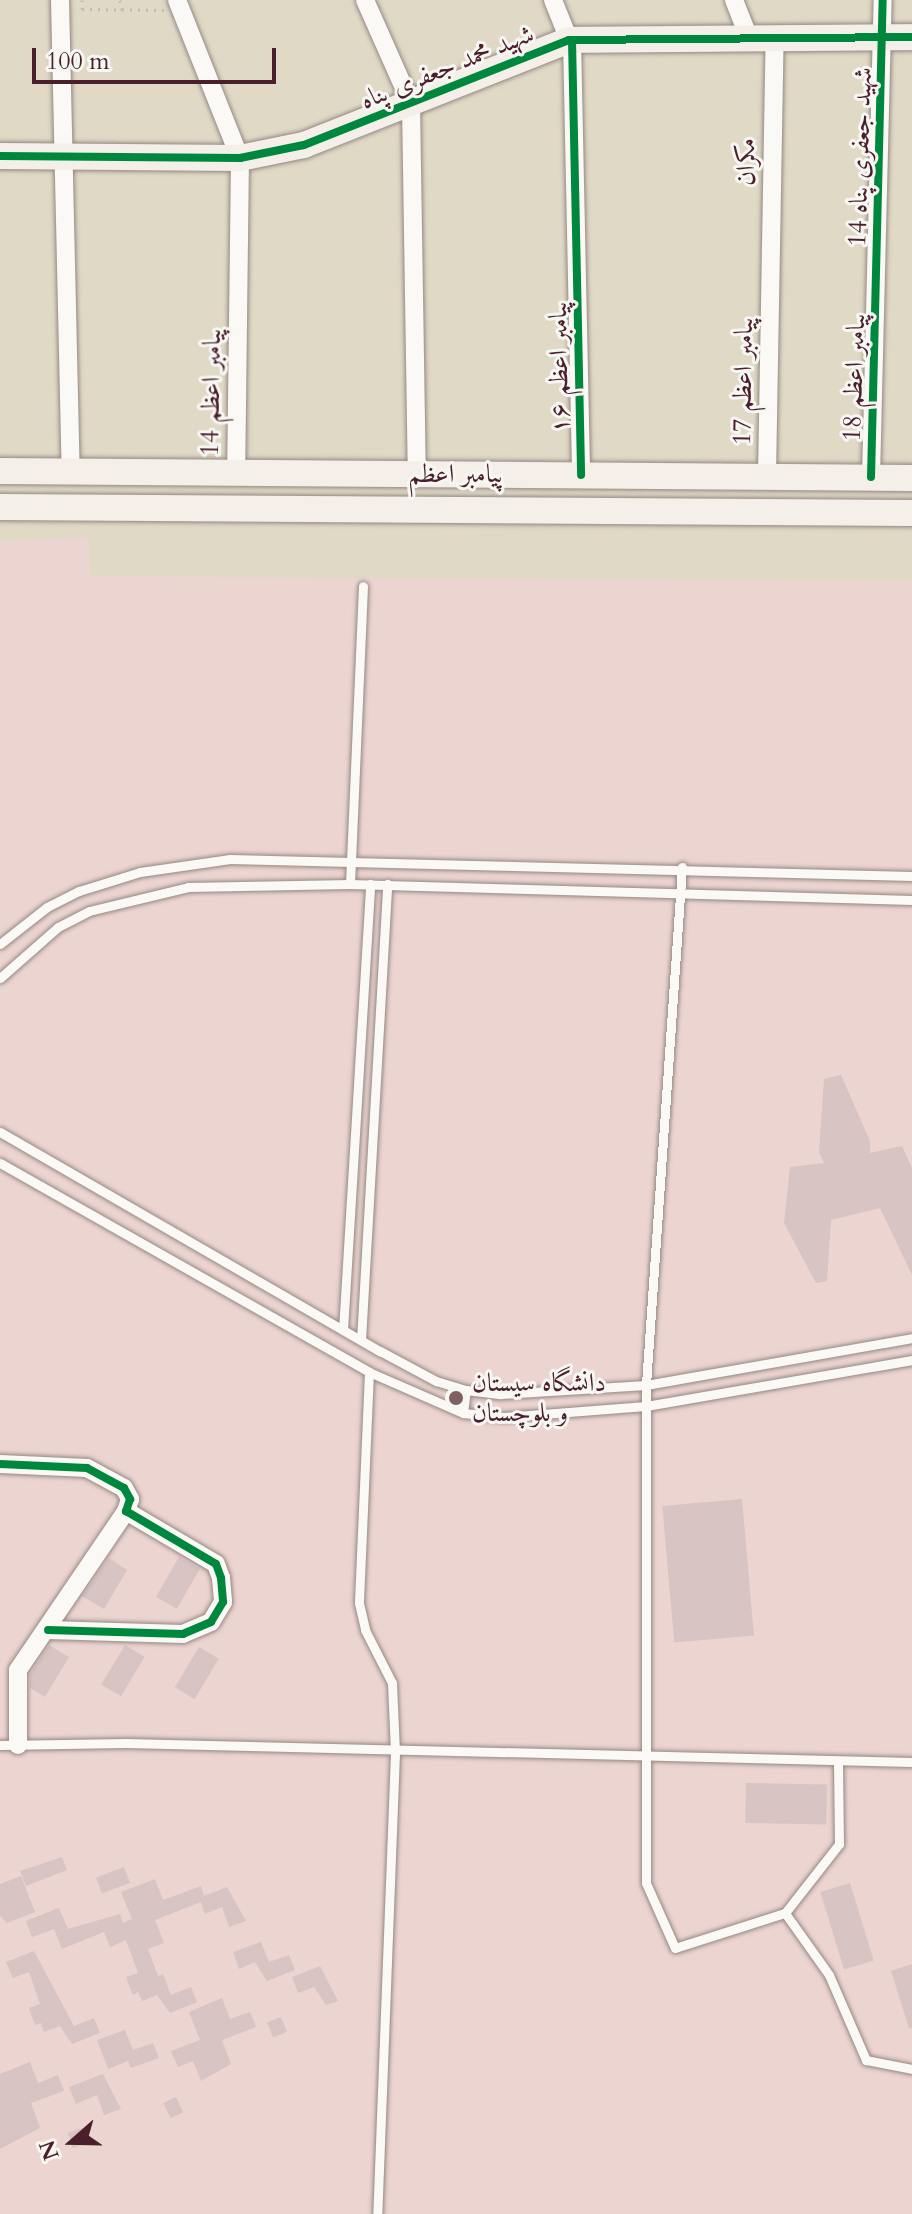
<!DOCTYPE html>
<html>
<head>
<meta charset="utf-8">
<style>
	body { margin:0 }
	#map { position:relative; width:912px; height:2214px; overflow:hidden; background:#e0d9c6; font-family:Cardo,Amiri,serif }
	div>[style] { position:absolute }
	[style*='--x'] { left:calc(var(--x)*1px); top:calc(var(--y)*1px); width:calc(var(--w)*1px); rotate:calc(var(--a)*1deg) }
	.built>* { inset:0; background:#ecd4d1 }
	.building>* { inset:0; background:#d7c4c3; transform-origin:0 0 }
	.path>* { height:3px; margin-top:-1.5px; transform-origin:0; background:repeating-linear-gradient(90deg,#c1bbb9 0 2px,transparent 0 8px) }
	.roads { filter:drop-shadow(0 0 2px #948982) drop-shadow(0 0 2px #948982) }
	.lane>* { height:9px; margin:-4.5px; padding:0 4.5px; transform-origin:4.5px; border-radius:4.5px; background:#faf9f6 }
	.street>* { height:18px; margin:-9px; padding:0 9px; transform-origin:9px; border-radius:9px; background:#faf9f6 }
	.secondary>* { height:26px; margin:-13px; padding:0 13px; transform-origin:13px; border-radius:13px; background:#f4f0e9 }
	.cycleway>* { height:8px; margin:-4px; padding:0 4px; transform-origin:4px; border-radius:4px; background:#00873e }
	.dots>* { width:22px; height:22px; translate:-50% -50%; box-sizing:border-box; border:4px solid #f6f6f2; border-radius:50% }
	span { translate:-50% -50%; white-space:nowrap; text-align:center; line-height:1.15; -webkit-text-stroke:6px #f6f6f2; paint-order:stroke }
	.street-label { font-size:26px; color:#4a1f2b }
	.poi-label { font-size:26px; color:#4a1f2b }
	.left { translate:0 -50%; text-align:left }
	.north { position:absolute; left:32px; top:2102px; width:80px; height:80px; -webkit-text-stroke:6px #f6f6f2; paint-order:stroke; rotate:250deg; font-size:22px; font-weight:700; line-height:32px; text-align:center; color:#4a1f2b }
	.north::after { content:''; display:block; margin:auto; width:28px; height:36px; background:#4a1f2b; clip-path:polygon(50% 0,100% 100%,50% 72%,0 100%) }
	.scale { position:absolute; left:32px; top:48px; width:244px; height:36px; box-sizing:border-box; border:4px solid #4a1f2b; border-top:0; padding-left:10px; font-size:24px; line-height:28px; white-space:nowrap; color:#4a1f2b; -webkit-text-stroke:6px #f6f6f2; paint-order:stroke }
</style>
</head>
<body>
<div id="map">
	<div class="built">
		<div style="clip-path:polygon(89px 537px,90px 576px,912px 582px,912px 2214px,0 2214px,0 542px)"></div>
	</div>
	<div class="building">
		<div style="clip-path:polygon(841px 1075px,870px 1141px,870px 1153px,902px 1146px,912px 1168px,912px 1275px,880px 1208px,831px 1220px,827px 1281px,816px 1283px,784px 1223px,790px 1167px,824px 1163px,819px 1152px,824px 1079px)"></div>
		<div style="left:742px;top:1499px;width:137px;height:80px;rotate:85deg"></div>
		<div style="left:179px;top:1557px;width:24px;height:46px;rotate:30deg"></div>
		<div style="clip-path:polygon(109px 1558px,127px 1570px,104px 1609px,82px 1596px)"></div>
		<div style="clip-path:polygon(49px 1645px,69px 1657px,45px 1697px,30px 1688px,30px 1674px)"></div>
		<div style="left:125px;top:1645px;width:23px;height:46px;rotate:31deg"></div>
		<div style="left:199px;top:1647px;width:23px;height:47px;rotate:31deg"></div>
		<div style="left:746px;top:1783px;width:81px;height:40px;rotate:1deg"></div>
		<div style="clip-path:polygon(62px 1857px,67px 1870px,26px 1886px,20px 1871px)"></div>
		<div style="left:124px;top:1867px;width:17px;height:30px;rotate:69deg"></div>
		<div style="clip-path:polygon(21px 1876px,35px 1912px,7px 1923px,0 1916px,0 1884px)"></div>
		<div style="clip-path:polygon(155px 1879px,163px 1900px,201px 1886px,204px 1896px,227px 1887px,246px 1921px,229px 1927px,222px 1907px,205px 1914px,201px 1902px,155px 1920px,164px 1943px,148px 1949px,158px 1976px,163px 1974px,171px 1995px,191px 1987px,197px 2002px,170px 2013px,157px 1995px,142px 2001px,138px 1992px,133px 1995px,126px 1977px,138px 1973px,126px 1940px,110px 1947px,104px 1932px,62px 1949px,54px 1929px,32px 1937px,26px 1921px,59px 1908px,68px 1929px,120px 1914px,123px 1923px,132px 1919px,121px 1892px)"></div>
		<div style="left:850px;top:1883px;width:81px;height:31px;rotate:73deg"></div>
		<div style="clip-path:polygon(261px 1942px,269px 1962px,289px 1955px,295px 1970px,267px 1981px,255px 1962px,239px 1969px,233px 1952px)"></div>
		<div style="clip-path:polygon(34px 1951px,74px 2026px,94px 2018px,100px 2033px,72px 2044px,60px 2026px,44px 2032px,41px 2023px,35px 2025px,29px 2008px,40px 2004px,29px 1972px,13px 1978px,6px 1962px)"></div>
		<div style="clip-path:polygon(912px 1964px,912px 2028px,909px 2028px,891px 1971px)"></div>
		<div style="clip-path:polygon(320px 1966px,338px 2001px,326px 2005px,314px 1987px,298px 1993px,292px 1977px)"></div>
		<div style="clip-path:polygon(222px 1998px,230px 2019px,250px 2012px,256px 2027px,222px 2040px,231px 2064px,201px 2081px,193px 2061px,178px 2067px,171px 2051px,200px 2040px,189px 2012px)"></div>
		<div style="left:281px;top:2017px;width:16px;height:15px;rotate:68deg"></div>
		<div style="clip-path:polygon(125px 2030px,133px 2050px,153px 2043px,159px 2058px,131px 2068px,128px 2061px,108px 2069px,97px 2040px)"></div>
		<div style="clip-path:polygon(30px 2062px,38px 2083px,58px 2075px,64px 2091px,31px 2103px,40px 2128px,0 2149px,0 2074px)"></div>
		<div style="clip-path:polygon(103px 2074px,121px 2109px,104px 2115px,97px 2095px,76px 2104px,69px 2087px)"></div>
		<div style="left:176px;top:2097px;width:17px;height:14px;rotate:65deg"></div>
		<div style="left:82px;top:2128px;width:16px;height:15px;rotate:72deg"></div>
	</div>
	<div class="path">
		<div style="--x:82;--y:0;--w:9;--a:90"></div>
		<div style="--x:82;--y:9;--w:82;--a:0.7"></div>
		<div style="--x:120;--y:0;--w:11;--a:80"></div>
	</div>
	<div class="roads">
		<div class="lane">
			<div style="--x:682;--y:867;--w:519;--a:93.98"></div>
			<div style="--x:646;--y:1385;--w:498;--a:90"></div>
			<div style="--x:646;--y:1883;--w:71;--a:66"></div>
			<div style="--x:675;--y:1948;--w:115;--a:-17.7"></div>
			<div style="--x:785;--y:1913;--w:88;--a:-52"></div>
			<div style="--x:839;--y:1844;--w:83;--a:-90.7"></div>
			<div style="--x:350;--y:884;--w:298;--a:-87.5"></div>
			<div style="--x:0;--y:944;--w:60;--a:-38.2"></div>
			<div style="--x:47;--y:907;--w:36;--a:-27"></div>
			<div style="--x:79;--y:891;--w:64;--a:-17.3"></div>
			<div style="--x:140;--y:872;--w:91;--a:-8.2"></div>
			<div style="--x:230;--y:859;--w:682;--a:1.43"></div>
			<div style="--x:0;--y:978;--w:77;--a:-41.3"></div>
			<div style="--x:58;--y:927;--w:35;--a:-27"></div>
			<div style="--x:89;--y:911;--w:102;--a:-13.6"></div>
			<div style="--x:188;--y:887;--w:162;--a:-1.1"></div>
			<div style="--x:350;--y:884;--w:562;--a:1.63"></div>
			<div style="--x:0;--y:1132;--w:439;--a:30"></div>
			<div style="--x:380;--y:1351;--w:64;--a:28.2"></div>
			<div style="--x:436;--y:1381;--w:31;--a:17"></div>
			<div style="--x:466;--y:1390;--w:35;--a:7"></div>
			<div style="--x:501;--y:1394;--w:145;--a:-3.6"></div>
			<div style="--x:646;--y:1385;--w:270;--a:-10"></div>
			<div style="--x:0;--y:1163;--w:424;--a:29.5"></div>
			<div style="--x:369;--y:1372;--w:103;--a:23.6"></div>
			<div style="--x:463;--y:1413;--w:41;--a:5.6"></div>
			<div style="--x:504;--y:1417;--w:142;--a:-4.4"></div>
			<div style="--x:646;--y:1406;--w:270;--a:-9.8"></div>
			<div style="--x:343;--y:1330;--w:447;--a:-86.5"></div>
			<div style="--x:361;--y:1340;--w:457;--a:-86.7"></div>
			<div style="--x:369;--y:1372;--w:231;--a:92.5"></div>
			<div style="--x:359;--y:1603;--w:28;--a:77"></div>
			<div style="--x:365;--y:1630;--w:59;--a:63"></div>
			<div style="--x:392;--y:1683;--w:70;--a:87.5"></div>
			<div style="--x:395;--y:1753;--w:461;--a:92.2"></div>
			<div style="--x:463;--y:1413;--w:23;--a:-83"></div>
			<div style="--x:0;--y:1745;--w:126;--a:-0.9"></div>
			<div style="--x:126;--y:1743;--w:786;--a:1.38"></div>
			<div style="--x:785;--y:1913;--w:76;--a:54.6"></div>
			<div style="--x:829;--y:1975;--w:93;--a:66.5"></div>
			<div style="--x:866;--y:2060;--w:47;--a:11.1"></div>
		</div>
		<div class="street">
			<div style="--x:60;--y:0;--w:471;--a:88.7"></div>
			<div style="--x:177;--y:0;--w:170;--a:68.3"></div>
			<div style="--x:240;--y:158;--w:312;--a:90.7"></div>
			<div style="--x:365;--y:0;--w:114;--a:66.1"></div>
			<div style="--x:411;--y:104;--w:370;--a:89.1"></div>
			<div style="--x:553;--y:0;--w:43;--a:68.2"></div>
			<div style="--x:734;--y:0;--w:41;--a:68.5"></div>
			<div style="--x:572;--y:40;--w:435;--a:88.8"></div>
			<div style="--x:767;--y:476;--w:438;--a:-89"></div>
			<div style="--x:871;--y:477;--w:477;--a:-88.6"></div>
			<div style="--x:0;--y:1464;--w:87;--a:2.6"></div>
			<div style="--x:87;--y:1468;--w:42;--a:28.4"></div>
			<div style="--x:124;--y:1488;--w:13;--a:61"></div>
			<div style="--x:130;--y:1499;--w:13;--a:108"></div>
			<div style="--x:126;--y:1511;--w:104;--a:30.5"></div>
			<div style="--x:216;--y:1564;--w:15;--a:70"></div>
			<div style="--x:221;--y:1578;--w:24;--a:85"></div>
			<div style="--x:223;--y:1602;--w:23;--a:121"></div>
			<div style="--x:211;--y:1622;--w:30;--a:157"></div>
			<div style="--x:183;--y:1634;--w:135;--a:-178.3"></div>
			<div style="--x:18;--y:1745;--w:75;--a:-90"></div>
			<div style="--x:18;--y:1670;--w:192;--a:-55.8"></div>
		</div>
		<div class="secondary">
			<div style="--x:0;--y:156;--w:240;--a:0.5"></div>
			<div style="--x:240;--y:158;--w:65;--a:-11.5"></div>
			<div style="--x:304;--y:145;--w:285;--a:-21.6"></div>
			<div style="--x:569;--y:40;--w:343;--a:-0.5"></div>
			<div style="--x:0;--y:471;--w:912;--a:0.44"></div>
			<div style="--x:0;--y:507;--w:912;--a:0.38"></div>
		</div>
	</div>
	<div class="cycleway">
		<div style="--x:572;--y:40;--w:435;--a:88.8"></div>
		<div style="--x:0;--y:156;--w:240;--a:0.5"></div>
		<div style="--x:240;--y:158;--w:65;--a:-11.5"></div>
		<div style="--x:304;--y:145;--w:285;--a:-21.6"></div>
		<div style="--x:569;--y:40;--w:343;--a:-0.5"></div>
		<div style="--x:871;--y:477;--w:477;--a:-88.6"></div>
		<div style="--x:0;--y:1464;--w:87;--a:2.6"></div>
		<div style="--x:87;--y:1468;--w:42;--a:28.4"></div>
		<div style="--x:124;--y:1488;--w:13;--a:61"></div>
		<div style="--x:130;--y:1499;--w:13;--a:108"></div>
		<div style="--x:126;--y:1511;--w:104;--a:30.5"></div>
		<div style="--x:216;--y:1564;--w:15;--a:70"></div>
		<div style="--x:221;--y:1578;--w:24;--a:85"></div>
		<div style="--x:223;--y:1602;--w:23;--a:121"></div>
		<div style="--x:211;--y:1622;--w:30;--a:157"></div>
		<div style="--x:183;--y:1634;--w:135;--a:-178.3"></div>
	</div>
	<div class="dots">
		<div style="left:456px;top:1398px;background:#7e6061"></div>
	</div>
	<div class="street-label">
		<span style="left:447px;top:67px;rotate:-22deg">شهید محمد جعفری پناه</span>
		<span style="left:860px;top:157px;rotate:-88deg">شهید جعفری پناه 14</span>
		<span style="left:746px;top:162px;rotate:-89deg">مکران</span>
		<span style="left:559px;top:367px;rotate:-91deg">پیامبر اعظم ۱۶</span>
		<span style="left:854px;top:377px;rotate:-88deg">پیامبر اعظم 18</span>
		<span style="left:743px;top:381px;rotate:-89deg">پیامبر اعظم 17</span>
		<span style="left:211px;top:392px;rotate:-89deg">پیامبر اعظم 14</span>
		<span style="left:456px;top:474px">پیامبر اعظم</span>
	</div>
	<div class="poi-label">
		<span class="left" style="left:472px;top:1398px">دانشگاه سیستان<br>و بلوچستان</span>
	</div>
	<div class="north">N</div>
	<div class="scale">100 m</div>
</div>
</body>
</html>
